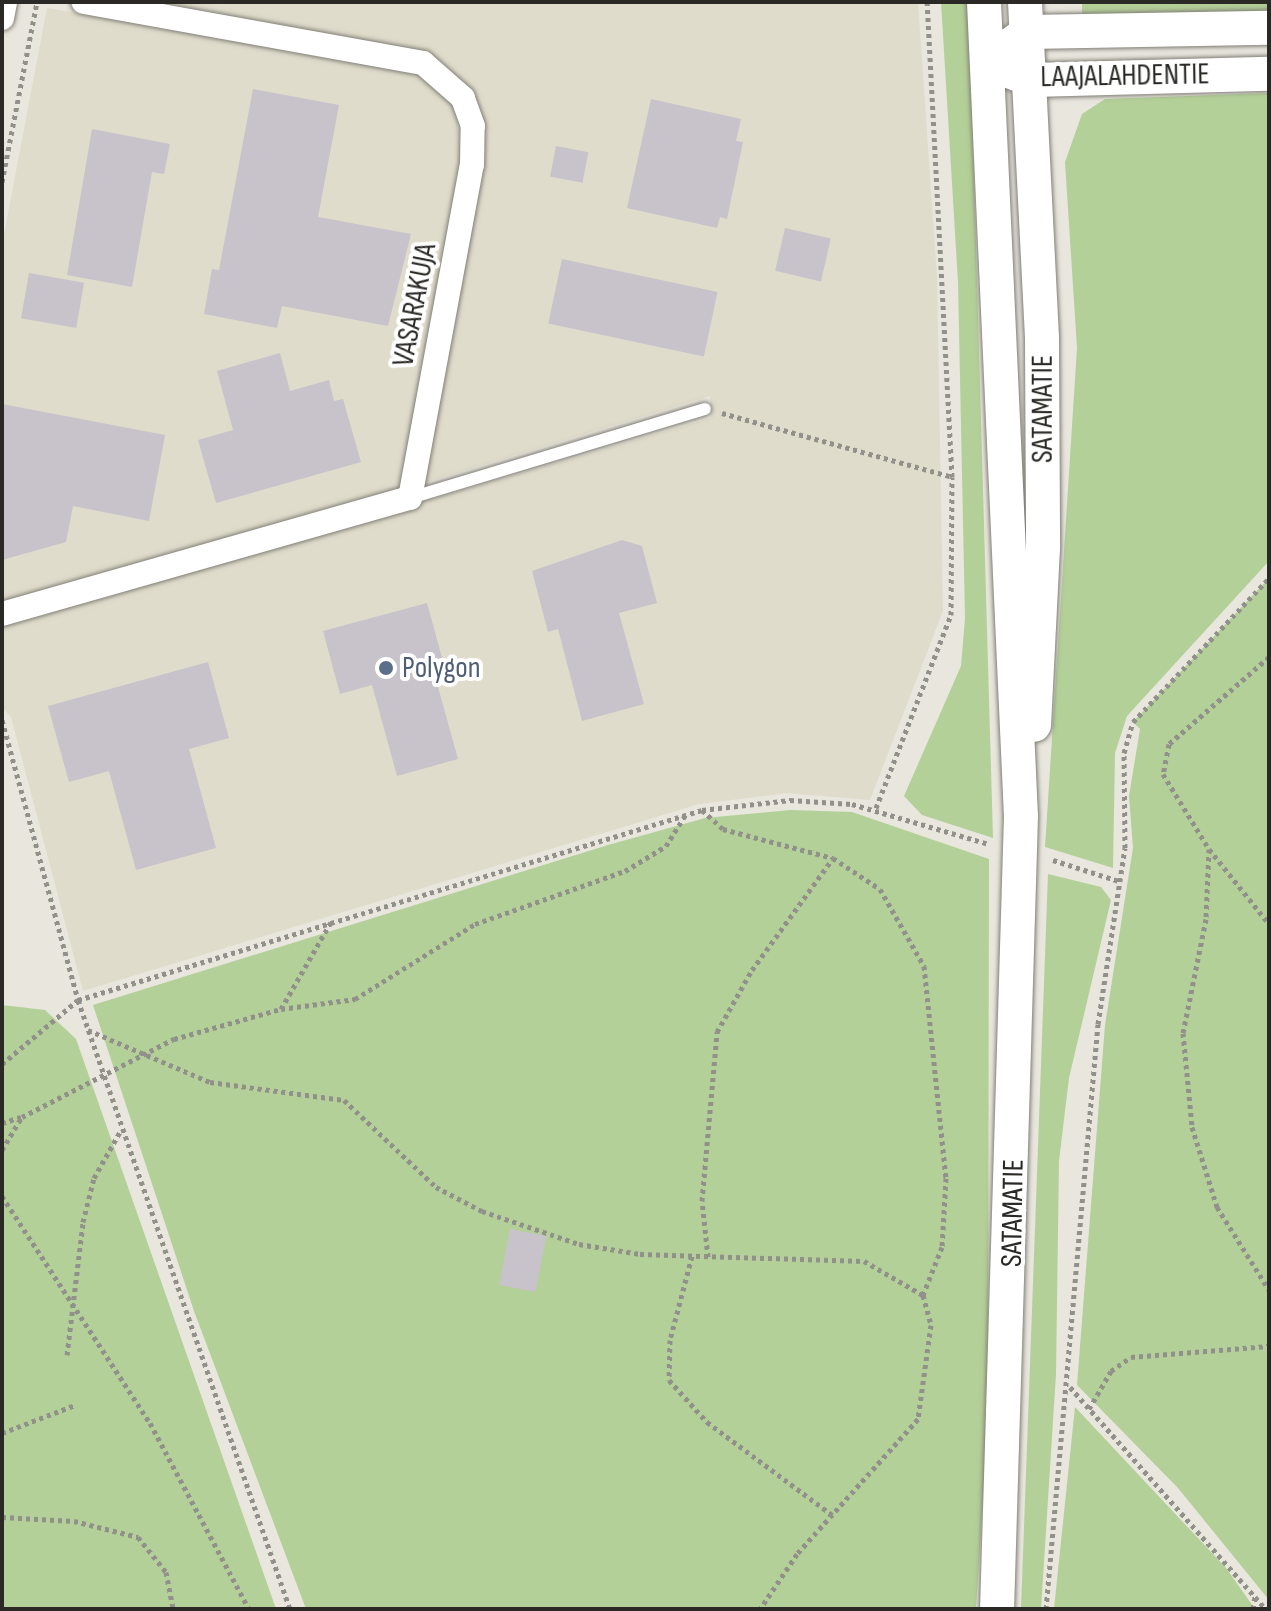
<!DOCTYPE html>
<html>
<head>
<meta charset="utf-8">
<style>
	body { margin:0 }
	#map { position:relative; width:1271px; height:1611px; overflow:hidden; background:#e8e6dd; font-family:"Sofia Sans Condensed",sans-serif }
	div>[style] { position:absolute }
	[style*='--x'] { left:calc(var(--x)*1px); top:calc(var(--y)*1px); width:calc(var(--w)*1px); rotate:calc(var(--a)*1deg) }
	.built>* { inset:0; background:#dfdccb }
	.green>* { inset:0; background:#b3d098; transform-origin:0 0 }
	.building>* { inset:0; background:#c8c2ca; transform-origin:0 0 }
	.path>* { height:5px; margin-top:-2.5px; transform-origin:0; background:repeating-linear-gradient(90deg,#92908a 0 4px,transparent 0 8px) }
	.roads { filter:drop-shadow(0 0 2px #817f77) drop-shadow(0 0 2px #817f77) }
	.lane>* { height:12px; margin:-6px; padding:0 6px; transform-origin:6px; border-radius:6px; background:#fff }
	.street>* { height:24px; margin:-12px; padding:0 12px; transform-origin:12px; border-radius:12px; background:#fff }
	.secondary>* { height:34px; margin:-17px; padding:0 17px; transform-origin:17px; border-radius:17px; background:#fff }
	.dots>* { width:22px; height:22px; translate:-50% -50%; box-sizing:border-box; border:4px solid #fff; border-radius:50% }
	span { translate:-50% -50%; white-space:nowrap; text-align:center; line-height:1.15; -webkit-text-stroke:8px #fff; paint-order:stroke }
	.street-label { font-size:30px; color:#2a2926 }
	.service-label { font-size:30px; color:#4e5e75 }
	.left { translate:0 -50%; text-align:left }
	.frame { position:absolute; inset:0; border:4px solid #2a2926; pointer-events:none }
</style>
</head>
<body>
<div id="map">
	<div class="built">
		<div style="clip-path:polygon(145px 2px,918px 2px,937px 277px,943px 611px,870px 800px,787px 793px,699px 804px,83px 991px,11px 717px,2px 707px,2px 624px,711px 418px,710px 396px,423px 483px,483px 163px,472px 92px,425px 51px)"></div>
		<div style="clip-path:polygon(47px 8px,417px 71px,456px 108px,461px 161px,402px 488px,2px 604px,2px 245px)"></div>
	</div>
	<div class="green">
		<div style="clip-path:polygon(941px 2px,969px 2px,993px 838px,922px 815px,904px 796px,961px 666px,965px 618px,958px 282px)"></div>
		<div style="left:1082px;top:2px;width:187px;height:23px"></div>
		<div style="clip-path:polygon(1269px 93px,1269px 561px,1127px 716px,1115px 753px,1113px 868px,1045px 847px,1077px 348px,1065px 162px,1082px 114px,1105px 99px)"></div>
		<div style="clip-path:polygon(1269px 578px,1269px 1600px,1178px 1488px,1077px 1385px,1105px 1025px,1133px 848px,1129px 796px,1140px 729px,1133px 722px)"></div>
		<div style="clip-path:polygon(790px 810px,852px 812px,989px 859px,988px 1422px,976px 1609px,306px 1609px,194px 1311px,93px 1005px,608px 845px,705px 818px)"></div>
		<div style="clip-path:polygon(1048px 874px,1101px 887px,1111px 900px,1069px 1078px,1059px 1161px,1056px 1374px,1041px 1609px,1021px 1609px)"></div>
		<div style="clip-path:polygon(2px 1005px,45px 1010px,76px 1039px,276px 1609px,2px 1609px)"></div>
		<div style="clip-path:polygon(1075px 1407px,1226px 1568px,1255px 1609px,1054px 1609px)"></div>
	</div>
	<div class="building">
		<div style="clip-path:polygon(253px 89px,339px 105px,318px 217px,411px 234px,388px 326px,282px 306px,277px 328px,204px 314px,212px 269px,219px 270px)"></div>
		<div style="clip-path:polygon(651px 99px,741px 119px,736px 141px,743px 142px,727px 219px,720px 217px,717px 228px,627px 208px)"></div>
		<div style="clip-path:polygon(92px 129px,170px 144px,164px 174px,152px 172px,132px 287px,67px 275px)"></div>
		<div style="left:556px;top:146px;width:33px;height:31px;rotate:11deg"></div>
		<div style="left:785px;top:228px;width:47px;height:44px;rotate:13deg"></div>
		<div style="left:562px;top:259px;width:159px;height:66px;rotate:12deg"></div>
		<div style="left:29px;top:273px;width:56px;height:46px;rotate:10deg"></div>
		<div style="clip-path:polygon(280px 353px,290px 391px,329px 380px,334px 401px,343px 399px,361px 462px,216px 503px,198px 440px,233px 430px,217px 371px)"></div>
		<div style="clip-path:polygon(2px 404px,165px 435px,149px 521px,73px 506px,66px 542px,2px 560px)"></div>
		<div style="clip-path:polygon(622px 540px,642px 546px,657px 603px,619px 613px,644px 704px,582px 721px,558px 629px,548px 632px,532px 571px)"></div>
		<div style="clip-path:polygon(427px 603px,444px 665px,433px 669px,458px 759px,397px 776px,372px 685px,340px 694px,323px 631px)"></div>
		<div style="clip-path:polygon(208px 662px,229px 738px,189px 749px,216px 848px,136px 870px,109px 771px,69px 782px,48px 706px)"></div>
		<div style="left:510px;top:1229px;width:37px;height:57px;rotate:11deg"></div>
	</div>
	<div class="path">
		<div style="--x:2;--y:182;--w:183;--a:-79"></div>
		<div style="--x:722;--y:413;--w:239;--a:15.5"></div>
		<div style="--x:1269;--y:657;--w:133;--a:139"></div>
		<div style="--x:1169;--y:744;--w:31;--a:101"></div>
		<div style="--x:1163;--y:774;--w:88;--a:58.5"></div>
		<div style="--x:1209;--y:849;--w:96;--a:51.3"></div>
		<div style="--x:2;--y:720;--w:290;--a:74.8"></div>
		<div style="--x:78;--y:1000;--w:652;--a:-16.93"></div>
		<div style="--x:702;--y:810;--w:89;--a:-6.5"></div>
		<div style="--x:790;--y:800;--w:62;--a:3.7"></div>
		<div style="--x:852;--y:804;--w:143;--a:16.3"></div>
		<div style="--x:876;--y:808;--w:207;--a:-68.8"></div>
		<div style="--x:951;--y:615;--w:138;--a:-89.6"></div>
		<div style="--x:952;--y:477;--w:476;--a:-93"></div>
		<div style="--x:702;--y:810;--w:28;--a:42"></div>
		<div style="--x:723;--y:829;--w:114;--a:14.8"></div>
		<div style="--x:833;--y:858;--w:56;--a:33.4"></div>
		<div style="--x:880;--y:889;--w:89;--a:60.3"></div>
		<div style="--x:924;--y:966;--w:213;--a:84.1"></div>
		<div style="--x:946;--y:1178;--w:69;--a:93.3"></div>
		<div style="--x:942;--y:1247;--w:52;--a:111.6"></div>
		<div style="--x:1209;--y:849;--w:70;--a:92.5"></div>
		<div style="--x:1206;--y:919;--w:116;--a:101.4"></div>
		<div style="--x:1183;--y:1033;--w:94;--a:84.5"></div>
		<div style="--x:1192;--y:1127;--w:84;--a:72.6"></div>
		<div style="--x:1217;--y:1207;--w:98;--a:57.9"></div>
		<div style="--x:1053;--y:860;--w:72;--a:17.7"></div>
		<div style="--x:78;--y:1000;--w:645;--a:70.81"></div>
		<div style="--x:281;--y:1009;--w:75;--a:-7.7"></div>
		<div style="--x:355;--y:999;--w:142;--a:-32"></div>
		<div style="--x:475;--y:924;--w:159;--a:-19.5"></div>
		<div style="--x:625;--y:871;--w:48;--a:-31.4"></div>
		<div style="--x:666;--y:846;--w:36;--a:-58"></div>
		<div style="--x:88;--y:1030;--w:133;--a:23.1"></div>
		<div style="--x:210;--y:1082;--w:135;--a:7.7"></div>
		<div style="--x:344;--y:1100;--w:127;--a:43.4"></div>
		<div style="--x:436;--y:1187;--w:52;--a:27.6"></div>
		<div style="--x:482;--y:1211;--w:102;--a:18.8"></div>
		<div style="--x:579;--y:1244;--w:62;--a:9.3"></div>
		<div style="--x:640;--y:1254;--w:224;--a:1.8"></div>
		<div style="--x:864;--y:1261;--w:68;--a:30"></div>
		<div style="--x:923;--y:1295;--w:31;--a:75"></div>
		<div style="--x:931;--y:1325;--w:95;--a:97.9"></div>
		<div style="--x:918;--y:1419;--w:181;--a:131.9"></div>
		<div style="--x:797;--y:1554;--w:66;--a:123.9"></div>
		<div style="--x:2;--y:1064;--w:99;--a:-40.1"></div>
		<div style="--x:2;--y:1123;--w:20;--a:-18"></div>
		<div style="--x:2;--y:1150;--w:39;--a:-59"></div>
		<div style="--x:22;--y:1117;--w:171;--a:-27.2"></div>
		<div style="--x:174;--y:1039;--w:111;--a:-15.7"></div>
		<div style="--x:281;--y:1009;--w:100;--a:-60.1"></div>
		<div style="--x:2;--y:1196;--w:271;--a:56.9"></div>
		<div style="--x:150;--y:1423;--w:211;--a:62"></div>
		<div style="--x:692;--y:1256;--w:87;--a:104.7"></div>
		<div style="--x:670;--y:1340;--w:40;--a:91.4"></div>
		<div style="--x:669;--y:1380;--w:57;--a:47.9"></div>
		<div style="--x:707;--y:1422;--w:156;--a:36.6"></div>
		<div style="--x:708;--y:1257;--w:56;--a:-96.1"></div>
		<div style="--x:702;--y:1201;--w:170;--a:-84.9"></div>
		<div style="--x:717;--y:1032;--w:71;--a:-60.6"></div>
		<div style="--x:752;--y:970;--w:138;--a:-54.1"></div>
		<div style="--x:67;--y:1355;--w:134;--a:-83.1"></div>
		<div style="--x:83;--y:1222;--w:45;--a:-76"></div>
		<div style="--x:94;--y:1178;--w:55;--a:-60.6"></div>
		<div style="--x:1070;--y:1387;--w:296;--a:48.6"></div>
		<div style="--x:1089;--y:1409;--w:44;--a:-59.9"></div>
		<div style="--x:1111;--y:1371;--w:24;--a:-35"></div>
		<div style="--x:1131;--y:1357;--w:138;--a:-4.6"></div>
		<div style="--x:2;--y:1433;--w:78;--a:-21"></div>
		<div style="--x:2;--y:1517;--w:72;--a:3.2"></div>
		<div style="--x:74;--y:1521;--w:66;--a:14"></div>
		<div style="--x:138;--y:1537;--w:45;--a:51.3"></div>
		<div style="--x:166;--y:1572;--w:38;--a:79"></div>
		<div style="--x:1046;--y:1609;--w:587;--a:-84.92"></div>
		<div style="--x:1098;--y:1024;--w:178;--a:-81.3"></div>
		<div style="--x:1125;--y:848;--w:95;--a:-90.6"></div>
		<div style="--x:1124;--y:753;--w:32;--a:-74"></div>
		<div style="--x:1133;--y:722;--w:198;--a:-46.6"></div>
		<div style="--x:1253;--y:1609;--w:13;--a:-81"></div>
	</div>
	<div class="roads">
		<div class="lane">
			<div style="--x:410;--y:498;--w:308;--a:-16.8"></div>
		</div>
		<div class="street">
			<div style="--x:2;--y:18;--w:16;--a:-79"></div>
			<div style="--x:2;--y:614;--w:424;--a:-15.9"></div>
			<div style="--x:410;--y:498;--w:339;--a:-79.5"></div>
			<div style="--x:472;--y:165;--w:39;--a:-89"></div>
			<div style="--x:473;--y:126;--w:30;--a:-110"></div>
			<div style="--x:463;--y:98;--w:53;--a:-138.8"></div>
			<div style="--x:423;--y:63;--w:345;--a:-169.8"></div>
		</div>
		<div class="secondary">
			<div style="--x:984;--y:2;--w:815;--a:87.4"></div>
			<div style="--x:1021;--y:816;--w:793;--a:91.73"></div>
			<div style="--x:1025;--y:2;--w:337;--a:87.1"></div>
			<div style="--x:1042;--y:339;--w:209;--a:89.7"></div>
			<div style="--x:1043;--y:548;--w:177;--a:92.9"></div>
			<div style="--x:1010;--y:45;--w:22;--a:-36"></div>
			<div style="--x:1028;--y:32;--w:241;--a:-1"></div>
			<div style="--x:1011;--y:72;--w:22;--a:21"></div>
			<div style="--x:1032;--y:80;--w:237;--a:-1.5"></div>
		</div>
	</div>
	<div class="dots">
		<div style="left:386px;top:668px;background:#5c6f8a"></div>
	</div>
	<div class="street-label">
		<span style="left:1125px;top:76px;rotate:-1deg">LAAJALAHDENTIE</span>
		<span style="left:415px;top:305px;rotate:-79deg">VASARAKUJA</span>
		<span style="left:1043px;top:409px;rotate:-90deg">SATAMATIE</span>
		<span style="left:1013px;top:1213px;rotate:-89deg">SATAMATIE</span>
	</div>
	<div class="service-label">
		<span class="left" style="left:402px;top:668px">Polygon</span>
	</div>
	<div class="frame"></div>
</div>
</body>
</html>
